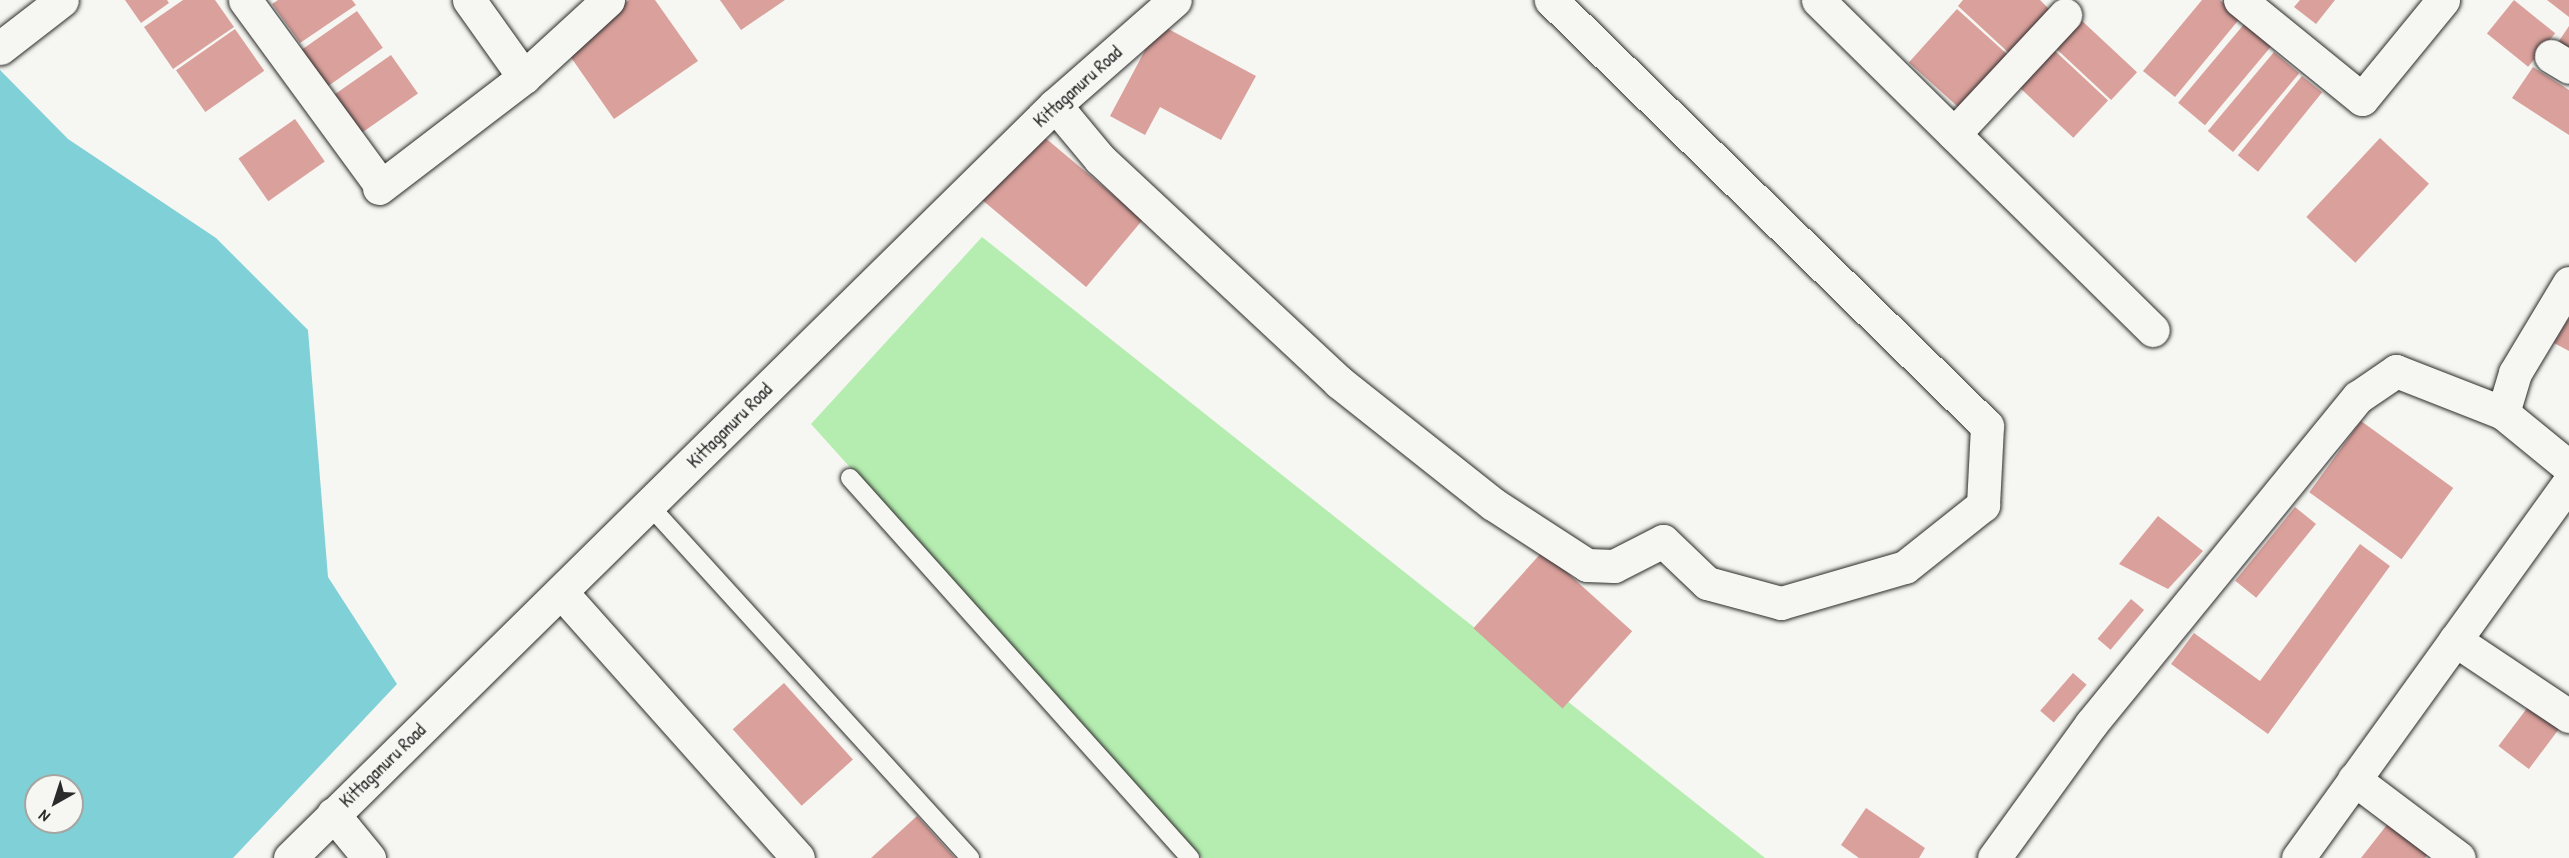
<!DOCTYPE html>
<html>
<head>
<meta charset="utf-8">
<style>
	body { margin:0 }
	#map { position:relative; width:2569px; height:858px; overflow:hidden; background:#f6f6f2; font-family:"Patrick Hand",sans-serif }
	div>[style] { position:absolute }
	[style*='--x'] { left:calc(var(--x)*1px); top:calc(var(--y)*1px); width:calc(var(--w)*1px); rotate:calc(var(--a)*1deg) }
	.green>* { inset:0; background:#b5edb0 }
	.water>* { inset:0; background:#7fd0d7 }
	.building>* { inset:0; background:#daa09b; transform-origin:0 0 }
	.roads { filter:drop-shadow(0 0 2px #2b2b2b) drop-shadow(0 0 2px #2b2b2b) }
	.service>* { height:18px; margin:-9px; padding:0 9px; transform-origin:9px; border-radius:9px; background:#f6f6f2 }
	.minor>* { height:33px; margin:-16.5px; padding:0 16.5px; transform-origin:16.5px; border-radius:16.5px; background:#f6f6f2 }
	.tertiary>* { height:33px; margin:-16.5px; padding:0 16.5px; transform-origin:16.5px; border-radius:16.5px; background:#f6f6f2 }
	span { translate:-50% -50%; white-space:nowrap; text-align:center; line-height:1.15; -webkit-text-stroke:5px #f6f6f2; paint-order:stroke }
	.street-label { font-size:18px; color:#2b2b2b }
	.north { position:absolute; left:24px; top:774px; width:60px; height:60px; box-sizing:border-box; background:#f6f6f2; border:2px solid #a5a5a2; border-radius:50%; rotate:219deg; font-size:16px; font-weight:700; line-height:24px; text-align:center; color:#2b2b2b }
	.north::after { content:''; display:block; margin:auto; width:21px; height:27px; background:#2b2b2b; clip-path:polygon(50% 0,100% 100%,50% 72%,0 100%) }
</style>
</head>
<body>
<div id="map">
	<div class="green">
		<div style="clip-path:polygon(982px 237px,1765px 858px,1202px 858px,811px 424px)"></div>
	</div>
	<div class="water">
		<div style="clip-path:polygon(evenodd,0 70px,68px 139px,216px 238px,308px 330px,328px 577px,397px 684px,233px 858px,0 858px,0 70px,36px 786px,72px 786px,72px 822px,36px 822px,36px 786px)"></div>
	</div>
	<div class="building">
		<div style="clip-path:polygon(125px 0,167px 0,169px 3px,141px 23px)"></div>
		<div style="clip-path:polygon(183px 0,215px 0,234px 27px,173px 69px,144px 27px)"></div>
		<div style="clip-path:polygon(278px 0,352px 0,356px 5px,300px 43px,272px 4px)"></div>
		<div style="clip-path:polygon(629px 0,655px 0,698px 61px,614px 119px,563px 46px)"></div>
		<div style="clip-path:polygon(720px 0,785px 0,741px 30px)"></div>
		<div style="clip-path:polygon(1963px 0,2040px 0,2050px 10px,2010px 54px,1958px 6px)"></div>
		<div style="clip-path:polygon(2202px 0,2220px 0,2241px 17px,2175px 97px,2143px 71px)"></div>
		<div style="clip-path:polygon(2300px 0,2335px 0,2316px 24px,2294px 7px)"></div>
		<div style="left:2514px;top:0;width:53px;height:43px;rotate:39deg"></div>
		<div style="clip-path:polygon(2547px 0,2569px 0,2569px 17px)"></div>
		<div style="left:1957px;top:9px;width:69px;height:72px;rotate:42deg"></div>
		<div style="left:357px;top:11px;width:45px;height:68px;rotate:55deg"></div>
		<div style="left:2080px;top:19px;width:78px;height:38px;rotate:43deg"></div>
		<div style="left:2245px;top:23px;width:35px;height:104px;rotate:40deg"></div>
		<div style="clip-path:polygon(1159px 24px,1256px 76px,1221px 140px,1160px 107px,1145px 135px,1110px 116px)"></div>
		<div style="clip-path:polygon(2569px 26px,2569px 53px,2557px 44px)"></div>
		<div style="left:235px;top:29px;width:51px;height:72px;rotate:55deg"></div>
		<div style="left:2054px;top:50px;width:74px;height:51px;rotate:43deg"></div>
		<div style="left:2274px;top:52px;width:33px;height:103px;rotate:40deg"></div>
		<div style="left:391px;top:55px;width:47px;height:69px;rotate:55deg"></div>
		<div style="clip-path:polygon(2533px 67px,2569px 90px,2569px 135px,2512px 98px)"></div>
		<div style="left:2302px;top:76px;width:26px;height:102px;rotate:39deg"></div>
		<div style="left:295px;top:119px;width:52px;height:69px;rotate:55deg"></div>
		<div style="left:1037px;top:131px;width:138px;height:88px;rotate:40deg"></div>
		<div style="left:2380px;top:138px;width:67px;height:108px;rotate:43deg"></div>
		<div style="clip-path:polygon(2569px 318px,2569px 351px,2554px 343px)"></div>
		<div style="left:2361px;top:421px;width:114px;height:88px;rotate:36deg"></div>
		<div style="left:2295px;top:507px;width:27px;height:95px;rotate:39deg"></div>
		<div style="clip-path:polygon(2158px 516px,2203px 551px,2168px 589px,2119px 564px)"></div>
		<div style="clip-path:polygon(2360px 544px,2390px 566px,2268px 734px,2171px 664px,2194px 633px,2260px 681px)"></div>
		<div style="left:1543px;top:551px;width:120px;height:104px;rotate:42deg"></div>
		<div style="left:2131px;top:599px;width:17px;height:52px;rotate:40deg"></div>
		<div style="left:2073px;top:673px;width:18px;height:50px;rotate:41deg"></div>
		<div style="left:784px;top:683px;width:103px;height:69px;rotate:48deg"></div>
		<div style="left:2534px;top:699px;width:38px;height:59px;rotate:37deg"></div>
		<div style="clip-path:polygon(1866px 808px,1925px 848px,1919px 858px,1859px 858px,1841px 845px)"></div>
		<div style="clip-path:polygon(917px 816px,955px 858px,871px 858px)"></div>
		<div style="clip-path:polygon(2393px 817px,2433px 847px,2425px 858px,2361px 858px)"></div>
	</div>
	<div class="roads">
		<div class="service">
			<div style="--x:850;--y:478;--w:510;--a:48.18"></div>
			<div style="--x:649;--y:505;--w:477;--a:47.7"></div>
		</div>
		<div class="minor">
			<div style="--x:245;--y:0;--w:230;--a:53.8"></div>
			<div style="--x:469;--y:0;--w:95;--a:54.5"></div>
			<div style="--x:1818;--y:0;--w:470;--a:44.6"></div>
			<div style="--x:2240;--y:0;--w:157;--a:39.1"></div>
			<div style="--x:2362;--y:99;--w:128;--a:-50.7"></div>
			<div style="--x:0;--y:48;--w:78;--a:-37.7"></div>
			<div style="--x:2551;--y:56;--w:21;--a:31"></div>
			<div style="--x:1055;--y:105;--w:70;--a:50.2"></div>
			<div style="--x:1100;--y:159;--w:327;--a:43"></div>
			<div style="--x:1339;--y:382;--w:196;--a:38.4"></div>
			<div style="--x:1493;--y:504;--w:112;--a:33"></div>
			<div style="--x:1587;--y:565;--w:27;--a:2"></div>
			<div style="--x:1614;--y:566;--w:55;--a:-27"></div>
			<div style="--x:1663;--y:541;--w:61;--a:43.7"></div>
			<div style="--x:1707;--y:583;--w:77;--a:15.1"></div>
			<div style="--x:1781;--y:603;--w:129;--a:-16.2"></div>
			<div style="--x:1905;--y:567;--w:100;--a:-38.5"></div>
			<div style="--x:1983;--y:505;--w:79;--a:-87.1"></div>
			<div style="--x:1987;--y:426;--w:610;--a:-135.66"></div>
			<div style="--x:1954;--y:134;--w:163;--a:-47"></div>
			<div style="--x:379;--y:188;--w:183;--a:-37.4"></div>
			<div style="--x:524;--y:77;--w:114;--a:-42.5"></div>
			<div style="--x:2569;--y:283;--w:105;--a:121"></div>
			<div style="--x:2515;--y:373;--w:42;--a:106.7"></div>
			<div style="--x:2503;--y:413;--w:85;--a:39.3"></div>
			<div style="--x:561;--y:592;--w:356;--a:48.3"></div>
			<div style="--x:2455;--y:640;--w:137;--a:33.7"></div>
			<div style="--x:2354;--y:779;--w:131;--a:37"></div>
			<div style="--x:333;--y:814;--w:57;--a:50.7"></div>
			<div style="--x:1994;--y:858;--w:165;--a:-54.1"></div>
			<div style="--x:2091;--y:724;--w:422;--a:-50.8"></div>
			<div style="--x:2358;--y:397;--w:46;--a:-34.4"></div>
			<div style="--x:2396;--y:371;--w:115;--a:21.4"></div>
			<div style="--x:2298;--y:858;--w:463;--a:-54.2"></div>
		</div>
		<div class="tertiary">
			<div style="--x:290;--y:858;--w:1073;--a:-44.55"></div>
			<div style="--x:1055;--y:105;--w:159;--a:-41.2"></div>
		</div>
	</div>
	<div class="street-label">
		<span style="left:1078px;top:87px;rotate:-42deg">Kittaganuru Road</span>
		<span style="left:730px;top:426px;rotate:-45deg">Kittaganuru Road</span>
		<span style="left:383px;top:766px;rotate:-44deg">Kittaganuru Road</span>
	</div>
	<div class="north">N</div>
</div>
</body>
</html>
